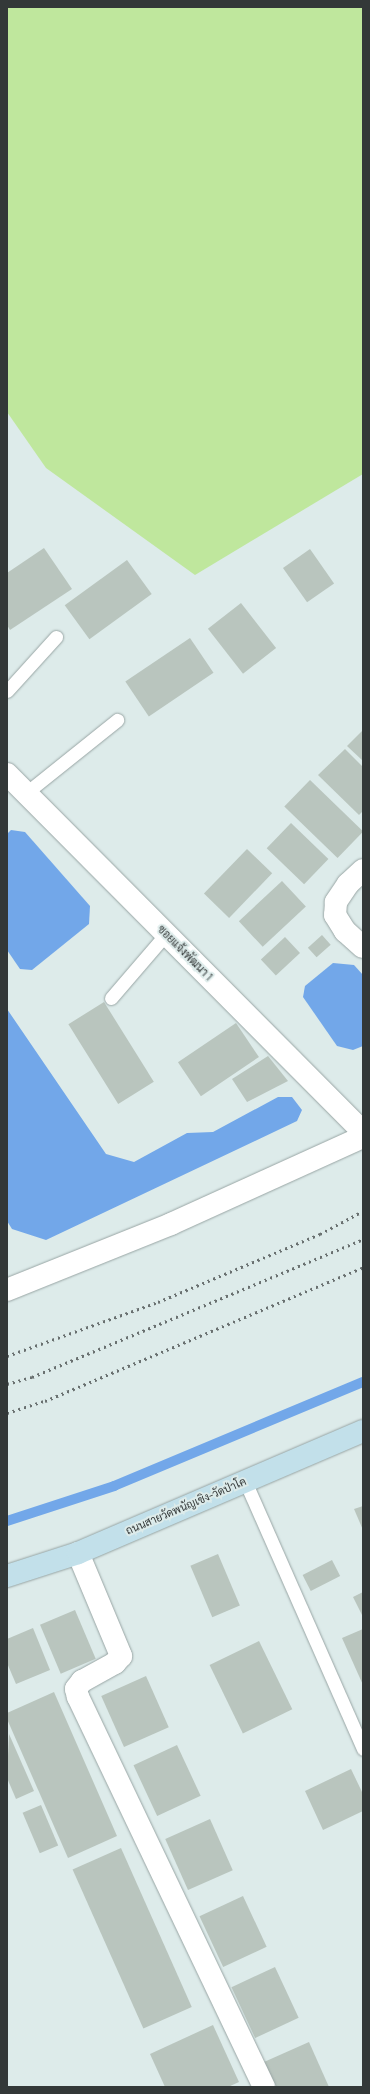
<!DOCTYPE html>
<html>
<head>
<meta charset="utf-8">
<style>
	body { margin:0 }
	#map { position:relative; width:370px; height:2094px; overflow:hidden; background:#ddebea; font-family:Barlow,Sarabun,sans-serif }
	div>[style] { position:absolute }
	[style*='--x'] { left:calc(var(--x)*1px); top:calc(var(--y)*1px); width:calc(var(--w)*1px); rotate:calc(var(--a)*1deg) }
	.green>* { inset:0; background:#bfe79d }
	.water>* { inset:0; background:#72a7e9 }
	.stream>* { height:10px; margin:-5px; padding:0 5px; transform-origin:5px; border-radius:5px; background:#72a7e9 }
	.building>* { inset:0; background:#b9c5be; transform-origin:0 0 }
	.roads { filter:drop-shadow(0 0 1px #98a5a4) drop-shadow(0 0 1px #98a5a4) }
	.service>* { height:13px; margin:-6.5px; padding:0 6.5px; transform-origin:6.5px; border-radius:6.5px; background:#fff }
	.minor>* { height:22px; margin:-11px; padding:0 11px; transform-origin:11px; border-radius:11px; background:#fff }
	.secondary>* { height:22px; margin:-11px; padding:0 11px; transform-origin:11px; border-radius:11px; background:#c2e0ea }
	.rail>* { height:3px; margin-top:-1.5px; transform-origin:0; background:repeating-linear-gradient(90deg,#697070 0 2px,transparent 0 6px) }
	span { translate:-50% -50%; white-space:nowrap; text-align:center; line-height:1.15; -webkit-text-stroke:4px #ddebea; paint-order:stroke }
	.street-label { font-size:11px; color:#333838 }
	.frame { position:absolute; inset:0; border:8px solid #333838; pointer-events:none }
</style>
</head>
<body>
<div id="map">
	<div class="green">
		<div style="clip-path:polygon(7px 7px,363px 7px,363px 474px,195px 575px,46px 468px,7px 412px)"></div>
	</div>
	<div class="water">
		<div style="clip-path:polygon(11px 830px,25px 832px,90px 906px,89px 924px,32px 970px,20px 969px,7px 950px,7px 834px)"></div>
		<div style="clip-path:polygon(333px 963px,354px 965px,363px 975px,363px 1046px,353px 1050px,337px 1046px,303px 997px,305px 986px)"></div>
		<div style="clip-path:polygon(7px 1009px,106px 1154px,134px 1162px,187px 1133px,213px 1132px,278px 1097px,292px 1097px,302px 1110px,297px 1121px,46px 1240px,12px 1229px,7px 1221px)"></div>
	</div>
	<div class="stream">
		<div style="--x:7;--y:1521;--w:113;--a:-18.1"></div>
		<div style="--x:114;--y:1486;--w:270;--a:-22.7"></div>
	</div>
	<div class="building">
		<div style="clip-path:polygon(44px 548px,72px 589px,10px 630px,7px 625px,7px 573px)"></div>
		<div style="left:310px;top:549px;width:42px;height:33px;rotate:55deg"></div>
		<div style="left:127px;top:560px;width:42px;height:77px;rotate:54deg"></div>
		<div style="left:241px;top:603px;width:57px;height:42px;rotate:52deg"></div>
		<div style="left:190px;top:638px;width:42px;height:78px;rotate:56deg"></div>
		<div style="clip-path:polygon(363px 730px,363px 761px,347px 746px)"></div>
		<div style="clip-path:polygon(345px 749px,363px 767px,363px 811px,359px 815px,318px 775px)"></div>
		<div style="left:310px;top:780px;width:74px;height:37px;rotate:44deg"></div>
		<div style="left:291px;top:823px;width:52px;height:35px;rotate:44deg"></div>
		<div style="left:247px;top:849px;width:35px;height:62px;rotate:44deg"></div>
		<div style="left:282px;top:881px;width:35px;height:59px;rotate:47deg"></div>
		<div style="left:322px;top:935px;width:13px;height:19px;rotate:48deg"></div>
		<div style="left:285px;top:937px;width:22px;height:33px;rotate:47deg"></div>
		<div style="left:104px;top:1002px;width:94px;height:42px;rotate:58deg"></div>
		<div style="left:236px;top:1023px;width:41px;height:70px;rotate:56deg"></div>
		<div style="clip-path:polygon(268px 1056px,288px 1081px,247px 1102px,232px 1079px)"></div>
		<div style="clip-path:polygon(363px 1506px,363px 1530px,354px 1509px)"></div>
		<div style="left:218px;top:1554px;width:56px;height:30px;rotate:67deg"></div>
		<div style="left:332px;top:1560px;width:18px;height:33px;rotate:63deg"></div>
		<div style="clip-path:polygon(363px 1592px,363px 1617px,353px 1597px)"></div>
		<div style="left:75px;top:1610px;width:53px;height:38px;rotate:67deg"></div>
		<div style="clip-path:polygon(33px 1628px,50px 1670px,16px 1684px,7px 1663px,7px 1639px)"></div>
		<div style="clip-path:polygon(363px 1629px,363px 1685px,342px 1638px)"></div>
		<div style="left:259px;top:1641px;width:76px;height:55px;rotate:64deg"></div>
		<div style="left:146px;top:1676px;width:56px;height:49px;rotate:66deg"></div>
		<div style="clip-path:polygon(54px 1692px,117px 1836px,68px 1858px,7px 1719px,7px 1713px)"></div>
		<div style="clip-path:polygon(9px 1734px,34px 1791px,16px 1799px,7px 1778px)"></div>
		<div style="left:177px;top:1745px;width:56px;height:48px;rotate:65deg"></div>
		<div style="clip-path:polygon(351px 1769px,363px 1794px,363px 1811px,323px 1830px,305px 1791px)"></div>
		<div style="left:41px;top:1805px;width:44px;height:20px;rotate:67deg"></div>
		<div style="left:210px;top:1819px;width:56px;height:49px;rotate:66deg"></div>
		<div style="left:121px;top:1848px;width:174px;height:53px;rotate:66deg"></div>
		<div style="left:243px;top:1896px;width:56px;height:48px;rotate:65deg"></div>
		<div style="left:275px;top:1967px;width:56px;height:48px;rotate:65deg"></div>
		<div style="clip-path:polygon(213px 2025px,239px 2082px,228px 2087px,165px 2087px,150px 2054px)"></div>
		<div style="clip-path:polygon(309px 2042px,329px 2087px,276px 2087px,264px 2062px)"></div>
	</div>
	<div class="roads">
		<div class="service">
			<div style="--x:7;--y:691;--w:73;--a:-47.8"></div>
			<div style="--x:26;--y:793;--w:117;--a:-38.7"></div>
			<div style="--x:111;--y:998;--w:84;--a:-49.3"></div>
			<div style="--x:245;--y:1481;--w:293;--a:66.2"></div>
		</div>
		<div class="minor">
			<div style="--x:7;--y:774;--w:505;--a:45.16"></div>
			<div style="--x:363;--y:870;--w:21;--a:137"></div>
			<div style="--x:348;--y:884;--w:22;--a:124"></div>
			<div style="--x:336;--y:902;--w:13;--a:94"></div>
			<div style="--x:335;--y:915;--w:19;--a:58"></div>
			<div style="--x:345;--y:931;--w:24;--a:42"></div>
			<div style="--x:7;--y:1290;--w:177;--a:-21.9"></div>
			<div style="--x:171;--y:1224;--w:211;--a:-24.4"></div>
			<div style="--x:78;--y:1553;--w:112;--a:67.3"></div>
			<div style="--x:121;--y:1656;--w:9;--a:131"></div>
			<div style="--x:115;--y:1663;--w:38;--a:151"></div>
			<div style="--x:82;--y:1681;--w:10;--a:127"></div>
			<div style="--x:76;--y:1689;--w:8;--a:76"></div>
			<div style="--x:78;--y:1697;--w:432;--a:64.5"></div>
		</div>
		<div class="secondary">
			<div style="--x:7;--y:1576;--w:75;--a:-17.9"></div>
			<div style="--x:78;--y:1553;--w:310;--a:-23.2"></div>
		</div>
	</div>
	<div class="rail">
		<div style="--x:7;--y:1356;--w:160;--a:-19.7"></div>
		<div style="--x:158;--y:1302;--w:176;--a:-22.8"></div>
		<div style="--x:320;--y:1234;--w:49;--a:-28.1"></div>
		<div style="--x:7;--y:1384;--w:26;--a:-16"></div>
		<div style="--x:32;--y:1377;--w:359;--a:-22.6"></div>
		<div style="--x:7;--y:1413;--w:40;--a:-18"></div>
		<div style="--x:45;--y:1401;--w:345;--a:-22.8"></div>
	</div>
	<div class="street-label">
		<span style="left:185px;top:953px;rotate:45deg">ซอยแจ้งพัฒนา 1</span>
		<span style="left:186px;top:1506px;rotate:-23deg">ถนนสายวัดพนัญเชิง-วัดป่าโค</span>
	</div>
	<div class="frame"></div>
</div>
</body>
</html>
